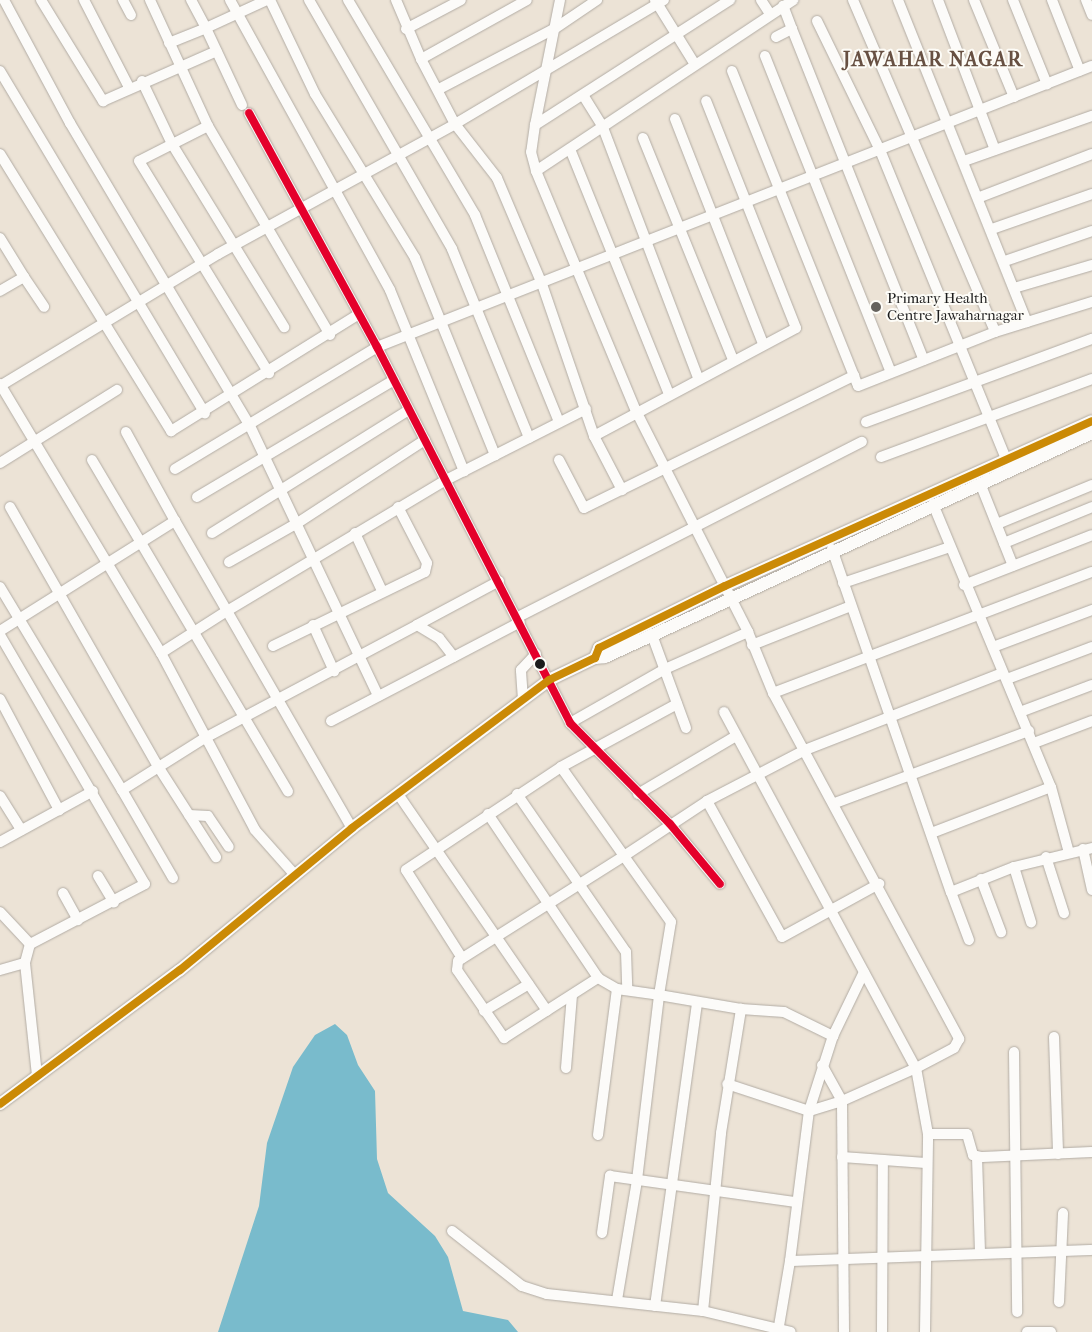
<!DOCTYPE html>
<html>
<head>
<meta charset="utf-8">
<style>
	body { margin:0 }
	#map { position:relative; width:1092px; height:1332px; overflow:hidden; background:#ece3d6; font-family:"IM FELL French Canon",serif }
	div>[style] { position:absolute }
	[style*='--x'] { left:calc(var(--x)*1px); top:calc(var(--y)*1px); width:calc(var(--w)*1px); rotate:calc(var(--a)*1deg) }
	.water>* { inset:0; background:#79bbcc }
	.roads { filter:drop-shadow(0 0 1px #b2aca4) drop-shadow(0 0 1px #b2aca4) }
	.minor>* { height:10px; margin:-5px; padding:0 5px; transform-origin:5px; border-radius:5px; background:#fcfbf9 }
	.tertiary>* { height:12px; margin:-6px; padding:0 6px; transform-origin:6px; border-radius:6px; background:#fcfbf9 }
	.bus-1>* { height:8px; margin:-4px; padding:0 4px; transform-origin:4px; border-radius:4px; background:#e4002b }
	.bus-2>* { height:8px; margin:-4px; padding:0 4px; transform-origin:4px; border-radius:4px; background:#cb8a06 }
	.dots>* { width:14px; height:14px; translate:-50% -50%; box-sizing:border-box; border:2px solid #fdfcf7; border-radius:50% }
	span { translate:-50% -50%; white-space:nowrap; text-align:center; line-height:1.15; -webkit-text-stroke:4px #fdfcf7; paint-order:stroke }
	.poi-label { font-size:15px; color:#1c1c1c }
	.left { translate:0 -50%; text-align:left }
	.district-label { font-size:20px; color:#675042; font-weight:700; letter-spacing:1px }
</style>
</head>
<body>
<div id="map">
	<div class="water">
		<div style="clip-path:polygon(335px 1024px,347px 1035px,358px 1065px,375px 1091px,377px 1159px,388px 1193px,435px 1236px,448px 1257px,463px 1311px,508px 1320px,518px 1332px,218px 1332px,259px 1206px,267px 1143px,293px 1067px,315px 1035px)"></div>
	</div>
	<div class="roads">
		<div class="minor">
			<div style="--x:4;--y:0;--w:140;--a:61.8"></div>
			<div style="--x:70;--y:123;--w:352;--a:59.3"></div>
			<div style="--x:250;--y:426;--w:299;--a:64.6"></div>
			<div style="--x:41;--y:0;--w:119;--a:58.5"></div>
			<div style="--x:103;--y:101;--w:124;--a:-23.7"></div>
			<div style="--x:84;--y:0;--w:98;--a:62.7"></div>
			<div style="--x:123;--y:0;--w:17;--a:62"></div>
			<div style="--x:150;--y:0;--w:139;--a:65.3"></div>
			<div style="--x:208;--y:126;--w:242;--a:59.7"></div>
			<div style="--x:230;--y:0;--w:331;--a:61.1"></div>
			<div style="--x:390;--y:290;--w:196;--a:67.8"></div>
			<div style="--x:270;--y:0;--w:104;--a:64.4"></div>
			<div style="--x:315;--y:94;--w:192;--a:58.6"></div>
			<div style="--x:415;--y:258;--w:213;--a:67.9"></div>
			<div style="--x:309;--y:0;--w:287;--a:60.1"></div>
			<div style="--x:452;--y:249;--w:204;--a:67.8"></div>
			<div style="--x:348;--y:0;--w:250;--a:59.4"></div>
			<div style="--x:475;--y:215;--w:223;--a:67.9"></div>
			<div style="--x:396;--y:0;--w:64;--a:67"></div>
			<div style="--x:421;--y:59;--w:121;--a:-29.1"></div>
			<div style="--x:560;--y:0;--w:127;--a:101.3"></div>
			<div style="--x:535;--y:125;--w:27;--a:98"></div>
			<div style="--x:531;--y:152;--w:20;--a:75"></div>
			<div style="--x:536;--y:171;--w:260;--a:67.4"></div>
			<div style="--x:636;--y:411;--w:248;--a:63.1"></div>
			<div style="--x:748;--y:632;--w:66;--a:67.7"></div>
			<div style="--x:773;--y:693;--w:393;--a:61.7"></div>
			<div style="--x:959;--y:1039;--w:10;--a:119"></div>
			<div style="--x:954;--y:1048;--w:43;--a:152.2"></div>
			<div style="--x:916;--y:1068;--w:81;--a:156"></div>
			<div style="--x:842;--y:1101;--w:34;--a:163"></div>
			<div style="--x:809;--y:1111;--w:86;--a:-161.8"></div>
			<div style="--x:655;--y:0;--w:74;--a:58.2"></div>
			<div style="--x:761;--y:0;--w:17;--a:57"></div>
			<div style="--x:853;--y:0;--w:361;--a:66.8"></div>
			<div style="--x:898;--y:0;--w:347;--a:68.2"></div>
			<div style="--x:938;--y:0;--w:160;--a:69.2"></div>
			<div style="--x:974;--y:0;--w:105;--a:67.6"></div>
			<div style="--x:1013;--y:0;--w:91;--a:68"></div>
			<div style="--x:1052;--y:0;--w:76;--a:68.5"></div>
			<div style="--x:1086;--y:0;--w:16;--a:68"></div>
			<div style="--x:817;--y:21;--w:144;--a:64"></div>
			<div style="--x:880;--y:150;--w:333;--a:67.8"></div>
			<div style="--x:406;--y:29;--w:62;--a:-27.8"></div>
			<div style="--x:792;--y:29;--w:356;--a:68.3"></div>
			<div style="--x:776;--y:37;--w:18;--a:-27"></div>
			<div style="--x:792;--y:29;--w:25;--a:-111"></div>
			<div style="--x:169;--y:43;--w:40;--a:-22"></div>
			<div style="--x:206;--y:28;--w:32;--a:-118"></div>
			<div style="--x:765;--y:56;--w:340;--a:68.3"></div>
			<div style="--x:421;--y:59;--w:73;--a:62.4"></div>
			<div style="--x:455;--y:124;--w:243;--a:-30.7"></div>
			<div style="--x:0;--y:71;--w:399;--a:59.1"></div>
			<div style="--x:732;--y:71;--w:339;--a:68.2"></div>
			<div style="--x:858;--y:386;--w:147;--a:-21.5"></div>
			<div style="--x:995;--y:332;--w:102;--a:-17.2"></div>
			<div style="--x:142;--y:81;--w:70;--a:64.5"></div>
			<div style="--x:172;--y:144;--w:215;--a:58.5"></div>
			<div style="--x:439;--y:89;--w:130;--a:-27.6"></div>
			<div style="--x:554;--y:29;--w:52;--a:-34"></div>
			<div style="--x:583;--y:95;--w:36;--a:58"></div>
			<div style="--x:602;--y:125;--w:271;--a:69.2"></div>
			<div style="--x:242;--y:105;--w:85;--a:-115.1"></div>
			<div style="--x:206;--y:28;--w:67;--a:-24.7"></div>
			<div style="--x:249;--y:113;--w:267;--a:61.3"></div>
			<div style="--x:377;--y:347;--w:423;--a:62.8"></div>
			<div style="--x:570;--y:723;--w:142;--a:45.3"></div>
			<div style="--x:670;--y:824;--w:78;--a:50.2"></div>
			<div style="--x:675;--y:119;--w:242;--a:68.6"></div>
			<div style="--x:535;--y:125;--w:232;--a:-32.7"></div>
			<div style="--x:208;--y:126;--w:77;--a:153.1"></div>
			<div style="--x:139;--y:161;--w:249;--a:58.5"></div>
			<div style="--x:643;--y:138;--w:240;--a:67.9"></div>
			<div style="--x:570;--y:149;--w:264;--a:68"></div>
			<div style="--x:0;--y:154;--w:326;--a:58.3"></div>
			<div style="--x:171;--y:431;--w:221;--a:-31.9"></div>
			<div style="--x:964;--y:161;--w:136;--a:-19.4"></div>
			<div style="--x:536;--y:171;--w:309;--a:-33.6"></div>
			<div style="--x:980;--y:197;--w:120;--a:-21"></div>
			<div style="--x:992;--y:229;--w:106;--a:-19.3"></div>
			<div style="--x:0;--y:238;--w:46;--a:58.4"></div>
			<div style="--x:24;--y:277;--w:28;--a:150"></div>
			<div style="--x:1005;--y:261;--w:92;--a:-19"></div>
			<div style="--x:24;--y:277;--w:36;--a:56"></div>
			<div style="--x:1014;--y:288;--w:81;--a:-16.4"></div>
			<div style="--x:0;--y:384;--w:313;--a:59.1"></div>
			<div style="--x:161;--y:653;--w:200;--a:62"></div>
			<div style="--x:255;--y:830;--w:60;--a:48.4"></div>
			<div style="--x:0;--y:386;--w:255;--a:-31.2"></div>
			<div style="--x:218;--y:254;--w:270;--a:-28.7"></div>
			<div style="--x:455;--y:124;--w:68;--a:52.1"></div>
			<div style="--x:497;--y:178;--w:115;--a:67"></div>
			<div style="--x:542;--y:284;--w:161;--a:71.1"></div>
			<div style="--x:594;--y:436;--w:61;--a:62.6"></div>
			<div style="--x:866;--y:422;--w:241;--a:-20.2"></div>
			<div style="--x:126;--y:432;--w:102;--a:61.2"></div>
			<div style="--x:594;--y:436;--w:229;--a:-28.1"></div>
			<div style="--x:796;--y:328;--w:244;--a:-111.6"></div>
			<div style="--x:881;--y:457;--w:225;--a:-20.3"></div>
			<div style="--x:92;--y:460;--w:385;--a:59.4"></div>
			<div style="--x:559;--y:460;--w:54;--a:62.5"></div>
			<div style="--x:584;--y:508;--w:301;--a:-26.1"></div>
			<div style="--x:0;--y:463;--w:138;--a:-32"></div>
			<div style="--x:175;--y:469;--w:236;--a:-31.1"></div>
			<div style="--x:377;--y:347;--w:768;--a:-21.46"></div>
			<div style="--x:980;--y:483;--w:89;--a:68.3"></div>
			<div style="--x:197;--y:497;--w:229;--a:-30.7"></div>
			<div style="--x:933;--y:504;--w:307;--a:67.4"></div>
			<div style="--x:1051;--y:787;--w:68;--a:74.7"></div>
			<div style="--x:10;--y:507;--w:301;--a:60.3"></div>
			<div style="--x:159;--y:768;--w:106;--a:57.4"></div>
			<div style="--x:997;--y:524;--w:103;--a:-22.3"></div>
			<div style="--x:212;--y:533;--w:232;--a:-32"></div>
			<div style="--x:355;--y:533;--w:64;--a:65"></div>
			<div style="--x:1004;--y:543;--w:95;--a:-22.2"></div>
			<div style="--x:832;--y:549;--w:363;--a:70.9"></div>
			<div style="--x:229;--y:562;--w:77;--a:-29.6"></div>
			<div style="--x:296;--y:524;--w:154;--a:-33.1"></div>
			<div style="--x:843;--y:583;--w:113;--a:-18.6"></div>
			<div style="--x:964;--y:585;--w:137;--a:-21.3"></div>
			<div style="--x:0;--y:587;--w:237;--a:59"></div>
			<div style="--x:518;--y:617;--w:386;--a:-27"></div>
			<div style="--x:313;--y:625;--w:51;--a:65.5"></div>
			<div style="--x:417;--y:625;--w:93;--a:-28.2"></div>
			<div style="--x:0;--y:631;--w:207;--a:-32.2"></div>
			<div style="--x:175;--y:521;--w:104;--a:60"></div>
			<div style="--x:227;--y:611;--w:255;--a:-30.9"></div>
			<div style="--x:446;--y:480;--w:157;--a:-26.9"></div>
			<div style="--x:0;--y:635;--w:288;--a:59.8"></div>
			<div style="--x:145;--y:884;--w:130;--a:152.4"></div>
			<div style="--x:30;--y:944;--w:44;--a:-133.2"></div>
			<div style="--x:652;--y:635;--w:99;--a:69.9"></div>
			<div style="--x:752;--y:645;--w:106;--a:-21.5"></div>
			<div style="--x:273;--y:646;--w:169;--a:-26"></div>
			<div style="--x:425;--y:572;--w:9;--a:-77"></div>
			<div style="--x:427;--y:563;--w:63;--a:-117.4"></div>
			<div style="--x:993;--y:647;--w:106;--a:-20.5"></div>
			<div style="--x:161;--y:653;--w:78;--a:-32.5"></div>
			<div style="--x:227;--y:611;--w:250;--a:60.1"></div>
			<div style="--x:1007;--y:679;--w:91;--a:-20.6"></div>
			<div style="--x:773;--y:693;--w:341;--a:-20.8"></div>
			<div style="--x:0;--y:699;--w:126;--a:62"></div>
			<div style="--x:523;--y:700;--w:30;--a:-94"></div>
			<div style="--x:521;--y:670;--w:22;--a:-47"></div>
			<div style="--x:677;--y:704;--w:132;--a:151.5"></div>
			<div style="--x:561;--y:767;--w:109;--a:54.7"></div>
			<div style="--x:624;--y:856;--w:100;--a:-33.5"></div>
			<div style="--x:707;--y:801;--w:110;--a:-27.5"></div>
			<div style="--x:805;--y:750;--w:212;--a:-21.3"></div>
			<div style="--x:724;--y:712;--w:404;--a:61.7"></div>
			<div style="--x:916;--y:1068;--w:67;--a:79.7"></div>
			<div style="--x:1020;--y:712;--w:77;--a:-20.6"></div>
			<div style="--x:331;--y:721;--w:213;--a:-27.6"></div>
			<div style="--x:570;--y:723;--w:109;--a:-29.6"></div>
			<div style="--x:665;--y:669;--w:91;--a:-24"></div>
			<div style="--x:1034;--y:743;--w:62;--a:-20.8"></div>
			<div style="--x:398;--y:794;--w:263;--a:55.5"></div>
			<div style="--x:517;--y:794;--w:192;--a:55.4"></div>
			<div style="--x:626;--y:952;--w:38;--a:88"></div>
			<div style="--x:638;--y:794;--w:114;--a:-30.6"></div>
			<div style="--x:0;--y:796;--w:40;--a:58"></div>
			<div style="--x:707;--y:801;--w:155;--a:61.1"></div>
			<div style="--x:782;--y:937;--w:111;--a:-28.7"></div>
			<div style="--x:835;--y:803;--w:207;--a:-20.4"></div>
			<div style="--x:488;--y:814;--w:197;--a:56.1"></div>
			<div style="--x:189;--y:815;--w:19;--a:3"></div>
			<div style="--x:208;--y:816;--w:37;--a:56"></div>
			<div style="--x:934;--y:832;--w:125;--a:-21"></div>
			<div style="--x:0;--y:842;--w:106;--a:-28.7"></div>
			<div style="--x:1083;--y:849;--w:42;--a:77.6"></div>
			<div style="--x:1046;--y:857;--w:59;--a:72.2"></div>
			<div style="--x:1014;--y:867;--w:58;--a:72.8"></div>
			<div style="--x:98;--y:876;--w:31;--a:59"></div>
			<div style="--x:173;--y:878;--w:102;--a:-120.1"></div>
			<div style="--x:122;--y:790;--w:96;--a:-32.2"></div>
			<div style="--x:203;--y:739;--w:242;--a:-28"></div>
			<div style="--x:417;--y:625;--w:26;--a:31"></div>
			<div style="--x:439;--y:638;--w:24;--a:52"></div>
			<div style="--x:981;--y:879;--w:57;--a:69.3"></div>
			<div style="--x:63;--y:893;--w:31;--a:61"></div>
			<div style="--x:969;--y:940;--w:51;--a:-110.6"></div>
			<div style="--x:951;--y:892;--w:68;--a:-21.6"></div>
			<div style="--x:1014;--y:867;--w:80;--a:-13.7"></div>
			<div style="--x:30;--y:944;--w:20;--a:105"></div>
			<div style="--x:25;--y:963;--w:114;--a:83.9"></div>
			<div style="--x:462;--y:958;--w:104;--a:-122.5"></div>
			<div style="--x:406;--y:870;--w:186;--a:-33.6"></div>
			<div style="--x:0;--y:970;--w:26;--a:-16"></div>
			<div style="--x:484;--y:1011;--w:52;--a:-31"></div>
			<div style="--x:1054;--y:1037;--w:117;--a:88"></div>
			<div style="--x:1014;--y:1052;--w:260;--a:89.3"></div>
			<div style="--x:822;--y:1065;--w:41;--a:60.9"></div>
			<div style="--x:842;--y:1101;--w:231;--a:89.5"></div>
			<div style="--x:566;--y:1068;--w:73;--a:-85.3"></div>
			<div style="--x:598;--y:1135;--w:147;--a:-82.6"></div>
			<div style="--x:842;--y:1157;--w:84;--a:4.1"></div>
			<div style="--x:977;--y:1157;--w:97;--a:88.2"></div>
			<div style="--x:452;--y:1231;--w:89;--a:38.2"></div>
			<div style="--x:522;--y:1286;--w:26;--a:18"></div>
			<div style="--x:547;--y:1294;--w:157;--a:6.2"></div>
			<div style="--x:703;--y:1311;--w:90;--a:13.4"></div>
			<div style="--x:602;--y:1233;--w:58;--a:-82"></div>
			<div style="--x:610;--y:1176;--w:186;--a:8"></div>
			<div style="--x:790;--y:1261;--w:151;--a:-82.8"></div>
			<div style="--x:809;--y:1111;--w:79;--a:-72.3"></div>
			<div style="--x:833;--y:1036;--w:71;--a:-64.2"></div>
			<div style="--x:617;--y:1300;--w:122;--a:-80.5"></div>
			<div style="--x:637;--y:1180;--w:186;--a:-83.2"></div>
			<div style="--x:659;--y:995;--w:74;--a:-80.7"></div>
			<div style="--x:671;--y:922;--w:81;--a:-125.5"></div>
			<div style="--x:624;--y:856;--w:196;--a:147.7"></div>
			<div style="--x:458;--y:961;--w:9;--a:96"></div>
			<div style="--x:457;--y:970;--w:83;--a:55.3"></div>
			<div style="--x:504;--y:1038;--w:112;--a:-32.6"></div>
			<div style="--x:598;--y:978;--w:22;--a:30"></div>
			<div style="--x:617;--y:989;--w:42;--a:8.1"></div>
			<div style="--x:659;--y:995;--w:83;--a:9.7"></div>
			<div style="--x:741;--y:1009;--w:43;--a:4"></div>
			<div style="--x:784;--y:1012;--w:55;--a:26.1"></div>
			<div style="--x:1059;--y:1302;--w:89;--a:-87.4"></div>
			<div style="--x:655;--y:1306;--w:307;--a:-82.1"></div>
			<div style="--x:703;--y:1311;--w:179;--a:-84.2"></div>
			<div style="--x:721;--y:1133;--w:126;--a:-80.8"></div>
			<div style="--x:779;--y:1326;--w:66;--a:-80.4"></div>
			<div style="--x:790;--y:1261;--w:302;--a:-2.1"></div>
			<div style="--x:882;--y:1332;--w:172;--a:-89.7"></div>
			<div style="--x:925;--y:1332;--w:198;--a:-89.1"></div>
			<div style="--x:928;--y:1134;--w:39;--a:0"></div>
			<div style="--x:967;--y:1134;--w:22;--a:74"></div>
			<div style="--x:973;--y:1155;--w:9;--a:13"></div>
			<div style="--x:982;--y:1157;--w:110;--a:-2.6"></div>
			<div style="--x:1027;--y:1332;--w:24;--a:0"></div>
		</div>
		<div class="tertiary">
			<div style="--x:595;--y:658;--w:10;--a:-6"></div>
			<div style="--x:605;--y:657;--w:536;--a:-24.7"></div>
			<div style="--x:0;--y:1104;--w:224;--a:-36.7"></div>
			<div style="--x:180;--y:970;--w:223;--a:-39.5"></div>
			<div style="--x:352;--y:828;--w:246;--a:-36.9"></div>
			<div style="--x:549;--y:680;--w:51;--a:-25.6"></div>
			<div style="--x:595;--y:658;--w:11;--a:-68"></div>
			<div style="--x:599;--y:648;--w:140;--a:-26.2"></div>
			<div style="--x:725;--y:586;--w:402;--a:-24.2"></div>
		</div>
	</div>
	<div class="bus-1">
		<div style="--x:249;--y:113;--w:267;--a:61.3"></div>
		<div style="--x:377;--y:347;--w:423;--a:62.8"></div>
		<div style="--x:570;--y:723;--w:142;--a:45.3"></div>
		<div style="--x:670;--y:824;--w:78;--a:50.2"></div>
	</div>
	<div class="bus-2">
		<div style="--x:0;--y:1104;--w:224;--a:-36.7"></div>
		<div style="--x:180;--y:970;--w:223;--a:-39.5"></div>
		<div style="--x:352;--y:828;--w:246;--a:-36.9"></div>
		<div style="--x:549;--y:680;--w:51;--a:-25.6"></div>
		<div style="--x:595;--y:658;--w:11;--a:-68"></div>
		<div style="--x:599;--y:648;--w:140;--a:-26.2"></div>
		<div style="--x:725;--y:586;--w:402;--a:-24.2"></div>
	</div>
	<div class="dots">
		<div style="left:876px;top:307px;background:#65625d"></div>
		<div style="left:540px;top:664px;background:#1c1c1c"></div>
	</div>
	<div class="poi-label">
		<span class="left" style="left:887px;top:307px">Primary Health<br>Centre Jawaharnagar</span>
	</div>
	<div class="district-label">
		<span style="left:933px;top:59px">JAWAHAR NAGAR</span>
	</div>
</div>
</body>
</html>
